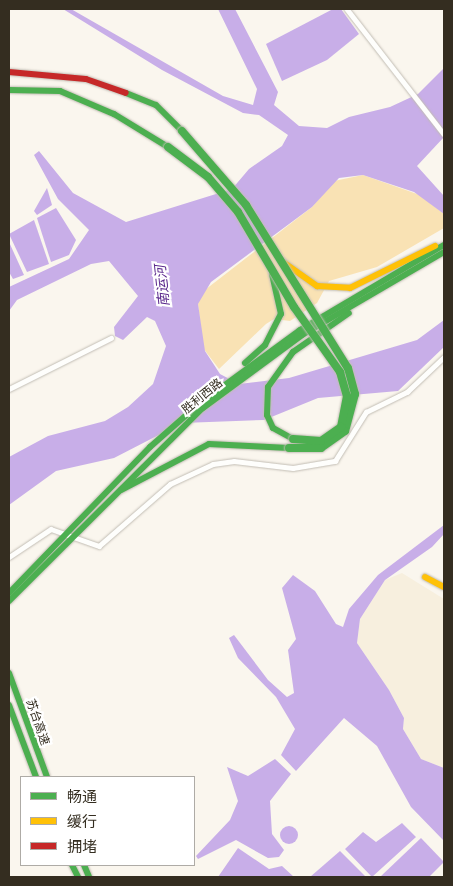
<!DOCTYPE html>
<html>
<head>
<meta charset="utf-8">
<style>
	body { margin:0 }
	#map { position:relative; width:453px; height:886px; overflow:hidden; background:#faf6ee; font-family:"Noto Sans","Noto Sans SC",sans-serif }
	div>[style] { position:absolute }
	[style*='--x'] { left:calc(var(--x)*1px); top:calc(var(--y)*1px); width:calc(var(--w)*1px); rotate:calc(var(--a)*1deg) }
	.built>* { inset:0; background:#f7efde }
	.green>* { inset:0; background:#f9e2b4 }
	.water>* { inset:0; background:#c8aee8 }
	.round { border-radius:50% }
	.roads { filter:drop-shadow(0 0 1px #c2bdb4) drop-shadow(0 0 1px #c2bdb4) }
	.street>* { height:4.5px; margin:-2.25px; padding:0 2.25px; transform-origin:2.25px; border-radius:2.25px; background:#fefefc }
	.fast>* { height:6px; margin:-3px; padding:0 3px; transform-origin:3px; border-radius:3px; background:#4caf50 }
	.slow>* { height:6px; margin:-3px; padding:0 3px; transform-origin:3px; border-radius:3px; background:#ffc107 }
	.jam>* { height:6px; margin:-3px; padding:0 3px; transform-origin:3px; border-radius:3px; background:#c62828 }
	.bridges { filter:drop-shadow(0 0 1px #c2bdb4) drop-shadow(0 0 1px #c2bdb4) }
	.fast-bridge>* { height:8px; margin:-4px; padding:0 4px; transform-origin:4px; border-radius:4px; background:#4caf50 }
	span { translate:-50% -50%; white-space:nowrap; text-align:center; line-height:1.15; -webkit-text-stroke:4.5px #fff; paint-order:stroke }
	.street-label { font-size:12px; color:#342d20 }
	.water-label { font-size:14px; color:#5a288c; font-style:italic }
	.frame { position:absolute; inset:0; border:10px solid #342d20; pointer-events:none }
	.legend { position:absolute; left:20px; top:776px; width:175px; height:90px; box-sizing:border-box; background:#fff; border:1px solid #aeaba6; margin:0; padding:6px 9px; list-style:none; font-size:15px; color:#342d20 }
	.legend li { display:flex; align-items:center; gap:10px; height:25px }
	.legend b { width:25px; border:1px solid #aeaba6 }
</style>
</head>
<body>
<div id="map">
	<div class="built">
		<div style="clip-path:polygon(402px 573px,444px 599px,444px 768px,421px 759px,403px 729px,404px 718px,389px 690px,357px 643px,360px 619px,385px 580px)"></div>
	</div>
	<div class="green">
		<div style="clip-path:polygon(363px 175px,420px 195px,444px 214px,444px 228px,377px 267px,329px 281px,317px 303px,290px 321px,274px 319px,266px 324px,219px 369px,203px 348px,198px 304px,201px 293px,312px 207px,334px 181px)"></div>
	</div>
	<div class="water">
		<div style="clip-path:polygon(63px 9px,71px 9px,223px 96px,253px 105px,257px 89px,218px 9px,235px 9px,278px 92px,274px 105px,299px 126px,327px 128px,349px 117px,390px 107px,418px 94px,444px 68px,444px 137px,417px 166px,444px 196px,444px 214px,414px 192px,363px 175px,339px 178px,312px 207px,211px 282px,198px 304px,205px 351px,220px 374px,239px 384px,289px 378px,417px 340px,444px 320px,444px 347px,398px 391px,318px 398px,264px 420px,182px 423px,114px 458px,56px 471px,9px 505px,9px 457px,48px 436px,105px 421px,128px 407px,153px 384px,166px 346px,155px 321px,147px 317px,123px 340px,115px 336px,114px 327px,138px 296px,109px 261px,91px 264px,17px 300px,9px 311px,9px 287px,69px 259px,89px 230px,58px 199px,34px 155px,39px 151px,73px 193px,126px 222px,232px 189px,249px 169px,282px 146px,288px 135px,259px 115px,243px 113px,162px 70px)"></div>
		<div style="clip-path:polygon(333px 9px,341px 9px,359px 34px,327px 60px,282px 81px,266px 44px)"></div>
		<div style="clip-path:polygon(47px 188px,52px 205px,37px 215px,34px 211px)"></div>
		<div style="clip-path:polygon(56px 208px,76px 240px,69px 255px,51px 262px,37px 218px)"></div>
		<div style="clip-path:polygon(34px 220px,49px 264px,27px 272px,9px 234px)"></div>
		<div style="clip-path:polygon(9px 242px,24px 275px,13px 279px,9px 272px)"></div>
		<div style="clip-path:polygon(444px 525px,444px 534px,432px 547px,385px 580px,360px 619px,357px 643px,389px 690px,404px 718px,403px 729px,421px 759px,444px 768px,444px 841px,411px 807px,377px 746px,344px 718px,296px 771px,281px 755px,295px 729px,276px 697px,238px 658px,229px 638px,234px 635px,268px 680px,287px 697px,294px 693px,288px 650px,296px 639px,282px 588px,293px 575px,315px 591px,336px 624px,343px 627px,349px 609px,378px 575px)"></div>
		<div style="clip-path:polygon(275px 759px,291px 774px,270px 801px,272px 834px,284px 850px,279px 857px,268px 858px,236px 840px,198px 859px,196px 856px,230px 820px,238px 801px,227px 767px,248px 776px)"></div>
		<div style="clip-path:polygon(402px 823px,416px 837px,372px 877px,345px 849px,363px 832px,376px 842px)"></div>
		<div class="round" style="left:280px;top:826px;width:18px;height:18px"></div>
		<div style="clip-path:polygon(421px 838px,444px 862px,429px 877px,380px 877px)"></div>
		<div style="clip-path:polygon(238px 848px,269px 869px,282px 866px,294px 877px,218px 877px)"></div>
		<div style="clip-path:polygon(340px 851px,366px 877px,310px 877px)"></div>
	</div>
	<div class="roads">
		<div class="street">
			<div style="--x:347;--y:9;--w:158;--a:52.2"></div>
			<div style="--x:9;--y:389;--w:114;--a:-26.6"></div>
			<div style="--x:9;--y:557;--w:50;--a:-33.7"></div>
			<div style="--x:51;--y:529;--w:51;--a:19.5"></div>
			<div style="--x:99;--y:546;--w:94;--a:-41.1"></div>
			<div style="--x:170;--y:484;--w:47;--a:-24.9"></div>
			<div style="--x:213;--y:464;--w:21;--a:-8"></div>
			<div style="--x:234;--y:461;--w:59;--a:6.8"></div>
			<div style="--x:293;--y:468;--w:43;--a:-9.5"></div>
			<div style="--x:335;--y:461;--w:58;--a:-57.7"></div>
			<div style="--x:366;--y:412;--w:46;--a:-26"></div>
			<div style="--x:407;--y:392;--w:51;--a:-43.4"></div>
		</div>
		<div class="fast">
			<div style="--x:9;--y:90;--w:51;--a:1.1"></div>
			<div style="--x:60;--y:91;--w:59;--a:23.1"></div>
			<div style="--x:126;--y:93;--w:32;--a:22"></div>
			<div style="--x:156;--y:105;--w:37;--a:45"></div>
			<div style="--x:114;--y:114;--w:63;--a:31.4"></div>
			<div style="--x:245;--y:363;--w:27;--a:-42"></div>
			<div style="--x:265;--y:345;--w:35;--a:-63"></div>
			<div style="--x:281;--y:314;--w:41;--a:-102.7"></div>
			<div style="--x:293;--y:439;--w:23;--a:-151"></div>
			<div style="--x:273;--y:428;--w:14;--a:-115"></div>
			<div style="--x:267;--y:415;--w:28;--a:-88"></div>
			<div style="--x:268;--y:387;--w:43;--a:-54.5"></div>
			<div style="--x:293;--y:352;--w:68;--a:-34.9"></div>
			<div style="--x:121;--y:490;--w:99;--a:-27.6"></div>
			<div style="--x:209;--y:444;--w:80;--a:2.9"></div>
			<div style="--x:9;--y:593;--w:203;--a:-46"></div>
			<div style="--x:150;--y:447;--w:65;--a:-41.3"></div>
			<div style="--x:199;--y:404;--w:125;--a:-36.2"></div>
			<div style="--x:300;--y:330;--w:167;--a:-30.6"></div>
			<div style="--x:9;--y:601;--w:274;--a:-44.9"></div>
			<div style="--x:203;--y:408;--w:123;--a:-36.4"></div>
			<div style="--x:302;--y:335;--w:164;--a:-30.3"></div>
			<div style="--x:9;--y:673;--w:111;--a:69.9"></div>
			<div style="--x:9;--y:705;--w:77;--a:69.4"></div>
			<div style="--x:72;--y:865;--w:13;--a:63"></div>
			<div style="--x:84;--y:865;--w:13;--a:67"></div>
		</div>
		<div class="slow">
			<div style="--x:283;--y:262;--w:42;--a:35.2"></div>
			<div style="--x:317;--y:286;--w:33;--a:3"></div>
			<div style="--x:350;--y:288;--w:95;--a:-26.3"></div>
			<div style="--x:425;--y:577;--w:21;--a:28"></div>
		</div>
		<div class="jam">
			<div style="--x:9;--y:72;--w:77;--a:5.2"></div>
			<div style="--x:86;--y:79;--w:42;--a:19.3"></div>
		</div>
	</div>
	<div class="bridges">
		<div class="fast-bridge">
			<div style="--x:182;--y:131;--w:98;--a:49.1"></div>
			<div style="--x:246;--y:205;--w:192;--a:58"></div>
			<div style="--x:348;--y:368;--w:27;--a:75"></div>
			<div style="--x:355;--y:394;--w:38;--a:105"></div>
			<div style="--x:345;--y:431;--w:29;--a:145"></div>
			<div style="--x:321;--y:448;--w:32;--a:180"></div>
			<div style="--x:168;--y:147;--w:50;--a:36.9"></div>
			<div style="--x:208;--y:177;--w:46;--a:49.4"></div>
			<div style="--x:238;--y:212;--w:110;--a:59.5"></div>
			<div style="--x:294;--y:307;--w:80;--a:54.7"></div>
			<div style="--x:340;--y:372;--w:25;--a:74"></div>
			<div style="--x:347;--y:396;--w:32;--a:101"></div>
			<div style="--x:341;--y:427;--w:24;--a:145"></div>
			<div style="--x:321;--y:441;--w:28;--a:-176"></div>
		</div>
	</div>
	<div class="street-label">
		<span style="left:202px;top:396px;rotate:-39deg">胜利西路</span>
		<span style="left:38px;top:722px;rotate:71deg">苏台高速</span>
	</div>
	<div class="water-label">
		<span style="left:162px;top:286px;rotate:-96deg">南运河</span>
	</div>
	<div class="frame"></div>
	<ul class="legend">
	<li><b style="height:6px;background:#4caf50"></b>畅通</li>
	<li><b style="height:6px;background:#ffc107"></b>缓行</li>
	<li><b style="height:6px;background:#c62828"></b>拥堵</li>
	</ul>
</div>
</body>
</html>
